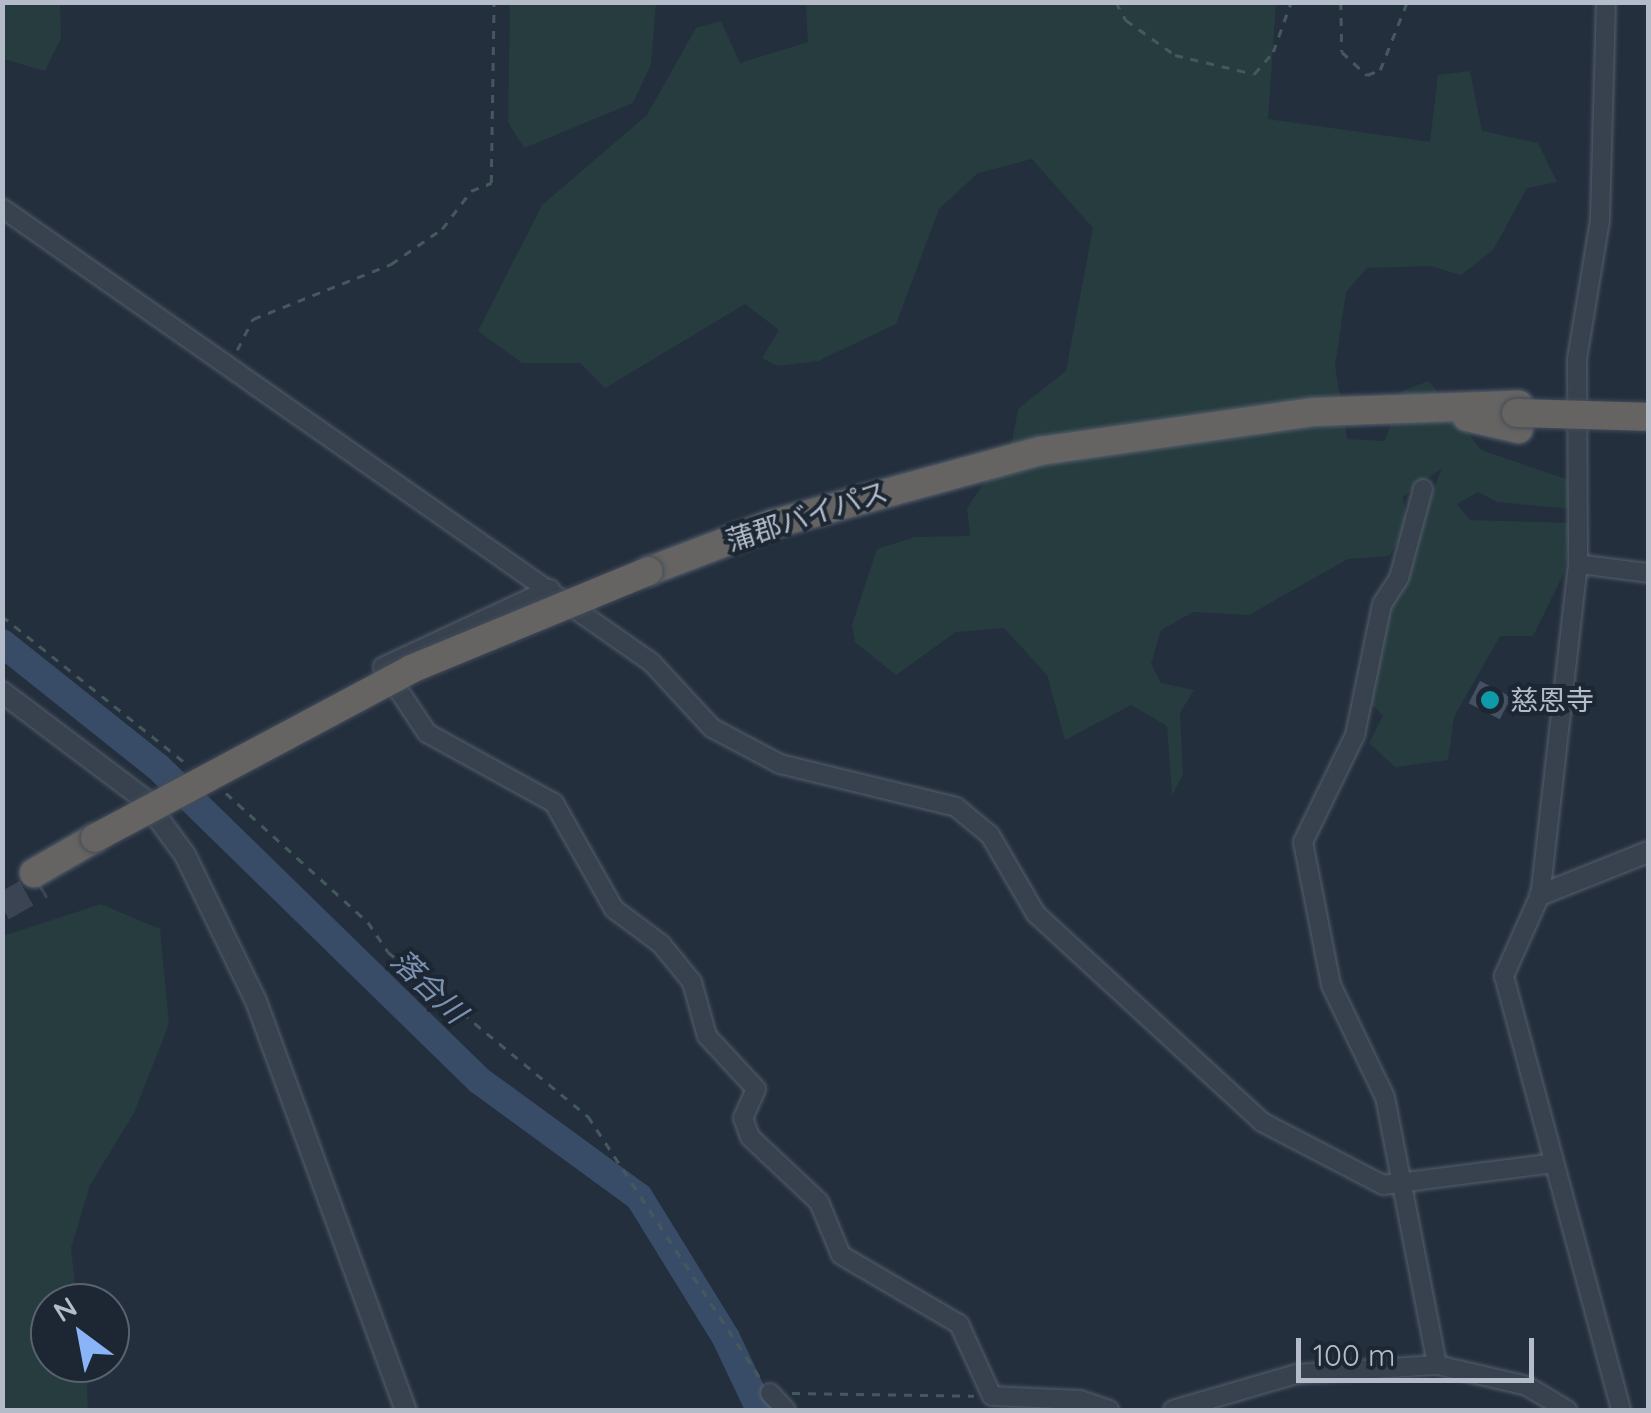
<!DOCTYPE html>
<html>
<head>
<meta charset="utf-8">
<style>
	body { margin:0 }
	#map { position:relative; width:1651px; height:1413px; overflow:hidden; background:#242f3e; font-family:Quicksand,"Noto Sans JP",sans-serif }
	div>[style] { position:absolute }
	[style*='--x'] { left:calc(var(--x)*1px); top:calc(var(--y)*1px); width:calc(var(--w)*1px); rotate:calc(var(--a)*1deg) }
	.green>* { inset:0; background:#263c3f }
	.river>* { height:28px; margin:-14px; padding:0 14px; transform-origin:14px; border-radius:14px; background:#394c67 }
	.building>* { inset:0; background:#455162; transform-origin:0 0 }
	.trunk-tunnel>* { height:28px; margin-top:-14px; transform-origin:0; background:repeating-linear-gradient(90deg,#3a4453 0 28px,transparent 0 42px) }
	.path>* { height:2.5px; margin-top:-1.25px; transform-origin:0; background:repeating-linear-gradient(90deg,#44595c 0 8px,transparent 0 16px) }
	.roads { filter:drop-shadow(0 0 2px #565f6c) drop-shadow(0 0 2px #565f6c) }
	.minor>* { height:18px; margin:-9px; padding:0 9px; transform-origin:9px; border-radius:9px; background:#38414e }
	.tertiary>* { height:20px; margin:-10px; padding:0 10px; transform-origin:10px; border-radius:10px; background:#38414e }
	.trunk>* { height:28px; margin:-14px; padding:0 14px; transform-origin:14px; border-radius:14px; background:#656462 }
	.bridges { filter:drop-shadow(0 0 2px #434c59) drop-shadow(0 0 2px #434c59) }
	.trunk-bridge>* { height:28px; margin:-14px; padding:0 14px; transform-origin:14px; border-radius:14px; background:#656462 }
	.dots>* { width:28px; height:28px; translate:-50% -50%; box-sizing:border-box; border:5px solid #1d2633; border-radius:50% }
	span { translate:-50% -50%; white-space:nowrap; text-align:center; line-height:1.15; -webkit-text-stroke:8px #1d2633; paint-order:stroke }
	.street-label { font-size:28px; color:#b4bcc9 }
	.poi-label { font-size:28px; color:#b4bcc9 }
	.left { translate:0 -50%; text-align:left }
	.water-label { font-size:30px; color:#7c92b1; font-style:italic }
	.frame { position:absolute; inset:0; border:5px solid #b4bcc9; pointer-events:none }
	.north { position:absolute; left:30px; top:1283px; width:100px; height:100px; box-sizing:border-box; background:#1d2633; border:2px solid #59626f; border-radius:50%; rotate:328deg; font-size:28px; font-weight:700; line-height:40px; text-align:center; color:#b4bcc9 }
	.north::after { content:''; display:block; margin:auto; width:35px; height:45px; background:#8ab4f8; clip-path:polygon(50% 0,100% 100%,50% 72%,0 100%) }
	.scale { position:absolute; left:1296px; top:1338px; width:238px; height:45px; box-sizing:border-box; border:5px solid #b4bcc9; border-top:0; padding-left:12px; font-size:30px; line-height:35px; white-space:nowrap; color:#b4bcc9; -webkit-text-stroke:8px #1d2633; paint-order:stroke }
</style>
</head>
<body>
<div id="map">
	<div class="green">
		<div style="clip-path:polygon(2px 3px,60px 3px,61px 38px,45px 71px,4px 59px)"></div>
		<div style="clip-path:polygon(510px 3px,656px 3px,651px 64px,633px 103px,524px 148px,508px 122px)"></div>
		<div style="clip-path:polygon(806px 3px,1276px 3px,1268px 119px,1430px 142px,1438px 75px,1470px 71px,1482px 131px,1538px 143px,1557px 182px,1527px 188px,1493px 250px,1461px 275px,1431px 266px,1367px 268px,1346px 292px,1335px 366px,1347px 439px,1385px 441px,1402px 391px,1429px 381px,1481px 450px,1572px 481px,1574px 509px,1497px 502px,1478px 492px,1457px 504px,1470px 520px,1573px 523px,1564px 573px,1533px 636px,1500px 636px,1454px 717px,1448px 760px,1395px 767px,1369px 743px,1383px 716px,1369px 701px,1389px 608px,1442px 468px,1403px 497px,1408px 529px,1389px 556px,1348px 559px,1249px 615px,1193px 612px,1161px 630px,1151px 664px,1161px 683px,1194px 690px,1180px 713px,1183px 774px,1172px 795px,1167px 726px,1131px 705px,1065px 740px,1047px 675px,1004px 628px,956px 632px,896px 675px,855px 642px,852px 625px,877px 549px,915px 537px,970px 536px,967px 508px,1012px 442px,1018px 409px,1066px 371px,1093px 228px,1032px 159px,978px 173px,939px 209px,896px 324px,818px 361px,777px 366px,762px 358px,779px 330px,745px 304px,605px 388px,580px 363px,522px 363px,478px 331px,542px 205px,647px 115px,696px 28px,721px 21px,740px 63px,808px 42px)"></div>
		<div style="clip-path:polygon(101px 904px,160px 929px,169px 1024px,134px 1113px,90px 1185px,71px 1248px,77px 1303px,50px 1303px,50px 1363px,86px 1363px,88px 1410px,3px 1410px,3px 936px)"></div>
	</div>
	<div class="river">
		<div style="--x:2;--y:643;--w:199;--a:38.5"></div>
		<div style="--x:158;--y:767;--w:450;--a:44.3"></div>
		<div style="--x:480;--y:1081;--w:197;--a:36.1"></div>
		<div style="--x:639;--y:1197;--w:166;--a:58.3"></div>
		<div style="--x:726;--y:1338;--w:80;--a:64.7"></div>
	</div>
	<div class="building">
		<div style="left:1480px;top:681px;width:35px;height:25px;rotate:27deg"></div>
	</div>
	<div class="trunk-tunnel">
		<div style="--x:2;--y:907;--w:45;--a:-29.4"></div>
	</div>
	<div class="path">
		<div style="--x:1116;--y:2;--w:21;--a:61"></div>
		<div style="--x:1126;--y:20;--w:60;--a:35.5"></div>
		<div style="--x:1175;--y:55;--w:81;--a:13.5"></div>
		<div style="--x:1254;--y:74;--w:29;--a:-49"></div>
		<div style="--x:1273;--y:52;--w:53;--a:-70.2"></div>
		<div style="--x:1341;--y:2;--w:50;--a:88.9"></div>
		<div style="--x:1342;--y:52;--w:34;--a:43"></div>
		<div style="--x:1367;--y:75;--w:14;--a:-21"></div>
		<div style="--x:1380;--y:70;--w:73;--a:-68.3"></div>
		<div style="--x:237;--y:350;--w:35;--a:-63"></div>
		<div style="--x:253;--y:319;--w:149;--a:-21.7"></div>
		<div style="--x:391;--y:264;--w:62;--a:-34.5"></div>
		<div style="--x:442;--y:229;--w:48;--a:-52.7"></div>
		<div style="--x:471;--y:191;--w:22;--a:-22"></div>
		<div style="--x:491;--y:183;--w:181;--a:-89.1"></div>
		<div style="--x:2;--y:616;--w:238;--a:38.7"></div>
		<div style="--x:226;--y:793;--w:192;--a:42.3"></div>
		<div style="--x:368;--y:922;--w:36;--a:56"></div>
		<div style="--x:388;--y:952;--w:259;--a:39.4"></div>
		<div style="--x:588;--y:1116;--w:315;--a:56.7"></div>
		<div style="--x:792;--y:1393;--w:182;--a:0.9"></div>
	</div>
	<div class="roads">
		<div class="minor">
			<div style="--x:1606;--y:2;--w:218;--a:91.6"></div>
			<div style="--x:1600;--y:220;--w:141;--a:99.4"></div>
			<div style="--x:1577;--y:359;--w:205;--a:89.7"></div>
			<div style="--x:1578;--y:564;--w:333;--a:96.5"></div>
			<div style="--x:1540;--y:895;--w:89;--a:114"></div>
			<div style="--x:1504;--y:976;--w:449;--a:74.9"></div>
			<div style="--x:2;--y:208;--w:793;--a:34.99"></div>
			<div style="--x:652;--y:663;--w:88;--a:47.3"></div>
			<div style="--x:712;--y:728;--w:77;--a:27.9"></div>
			<div style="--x:780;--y:764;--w:181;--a:13.7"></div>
			<div style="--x:956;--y:807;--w:44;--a:39.5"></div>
			<div style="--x:990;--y:835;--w:91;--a:59.8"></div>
			<div style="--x:1036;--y:914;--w:307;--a:42.6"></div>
			<div style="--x:1262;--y:1122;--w:136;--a:27.5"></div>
			<div style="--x:1383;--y:1185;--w:172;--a:-7.3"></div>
			<div style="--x:1423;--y:489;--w:92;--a:105.1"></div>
			<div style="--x:1399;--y:578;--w:31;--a:123"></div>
			<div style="--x:1382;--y:604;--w:134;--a:101.6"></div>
			<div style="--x:1355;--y:735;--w:119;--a:115.9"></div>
			<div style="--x:1303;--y:842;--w:146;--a:78.9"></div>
			<div style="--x:1331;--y:985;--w:124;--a:64.3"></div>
			<div style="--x:1385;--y:1097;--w:273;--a:79"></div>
			<div style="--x:1578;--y:564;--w:71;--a:7.3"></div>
			<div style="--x:550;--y:589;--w:184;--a:155"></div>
			<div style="--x:383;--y:667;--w:79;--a:56.3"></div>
			<div style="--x:427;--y:733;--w:145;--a:28.9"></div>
			<div style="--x:554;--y:803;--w:122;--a:60.5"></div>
			<div style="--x:614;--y:909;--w:59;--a:36.7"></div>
			<div style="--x:661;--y:944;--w:49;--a:50.8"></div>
			<div style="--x:692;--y:982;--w:56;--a:74.5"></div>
			<div style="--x:707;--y:1036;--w:72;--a:47.2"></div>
			<div style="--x:756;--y:1089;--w:32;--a:114"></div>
			<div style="--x:743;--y:1118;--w:20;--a:70"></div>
			<div style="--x:750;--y:1137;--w:95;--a:43.3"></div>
			<div style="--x:819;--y:1202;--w:57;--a:67.5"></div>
			<div style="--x:841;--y:1255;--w:137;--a:30.3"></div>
			<div style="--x:959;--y:1324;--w:79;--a:65.4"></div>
			<div style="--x:992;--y:1396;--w:88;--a:2.6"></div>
			<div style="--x:1080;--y:1400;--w:31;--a:19"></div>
			<div style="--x:770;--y:1393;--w:23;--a:47"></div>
			<div style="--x:1173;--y:1410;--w:128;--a:-16.3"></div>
			<div style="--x:1296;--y:1374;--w:141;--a:-3.7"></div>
			<div style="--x:1437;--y:1365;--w:92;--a:13.1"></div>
			<div style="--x:1527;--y:1386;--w:47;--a:31"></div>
		</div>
		<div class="tertiary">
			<div style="--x:2;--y:692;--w:178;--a:37"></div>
			<div style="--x:144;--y:799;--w:69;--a:53.8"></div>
			<div style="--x:185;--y:855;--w:162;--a:64.1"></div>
			<div style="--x:256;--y:1001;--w:436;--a:69.9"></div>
			<div style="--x:1540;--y:895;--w:116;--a:-21.7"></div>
		</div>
		<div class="trunk">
			<div style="--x:1467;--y:417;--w:53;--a:13"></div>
			<div style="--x:649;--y:571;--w:133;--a:-20.8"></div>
			<div style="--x:773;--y:524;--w:277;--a:-15.3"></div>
			<div style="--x:1040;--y:451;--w:277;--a:-8.1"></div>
			<div style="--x:1314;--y:412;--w:205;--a:-2"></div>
			<div style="--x:34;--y:873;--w:70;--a:-29.8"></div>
		</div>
	</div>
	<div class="bridges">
		<div class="trunk-bridge">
			<div style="--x:1516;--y:413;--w:132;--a:1.7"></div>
			<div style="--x:95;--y:838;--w:358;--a:-28.1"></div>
			<div style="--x:411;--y:669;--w:257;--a:-22.4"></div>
		</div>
	</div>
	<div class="dots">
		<div style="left:1490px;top:700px;background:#0f9aa8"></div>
	</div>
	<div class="street-label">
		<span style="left:807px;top:516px;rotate:-18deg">蒲郡バイパス</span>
	</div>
	<div class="poi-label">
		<span class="left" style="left:1510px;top:700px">慈恩寺</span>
	</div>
	<div class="water-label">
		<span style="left:429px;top:986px;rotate:44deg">落合川</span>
	</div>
	<div class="frame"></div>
	<div class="north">N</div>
	<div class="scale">100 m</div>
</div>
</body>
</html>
